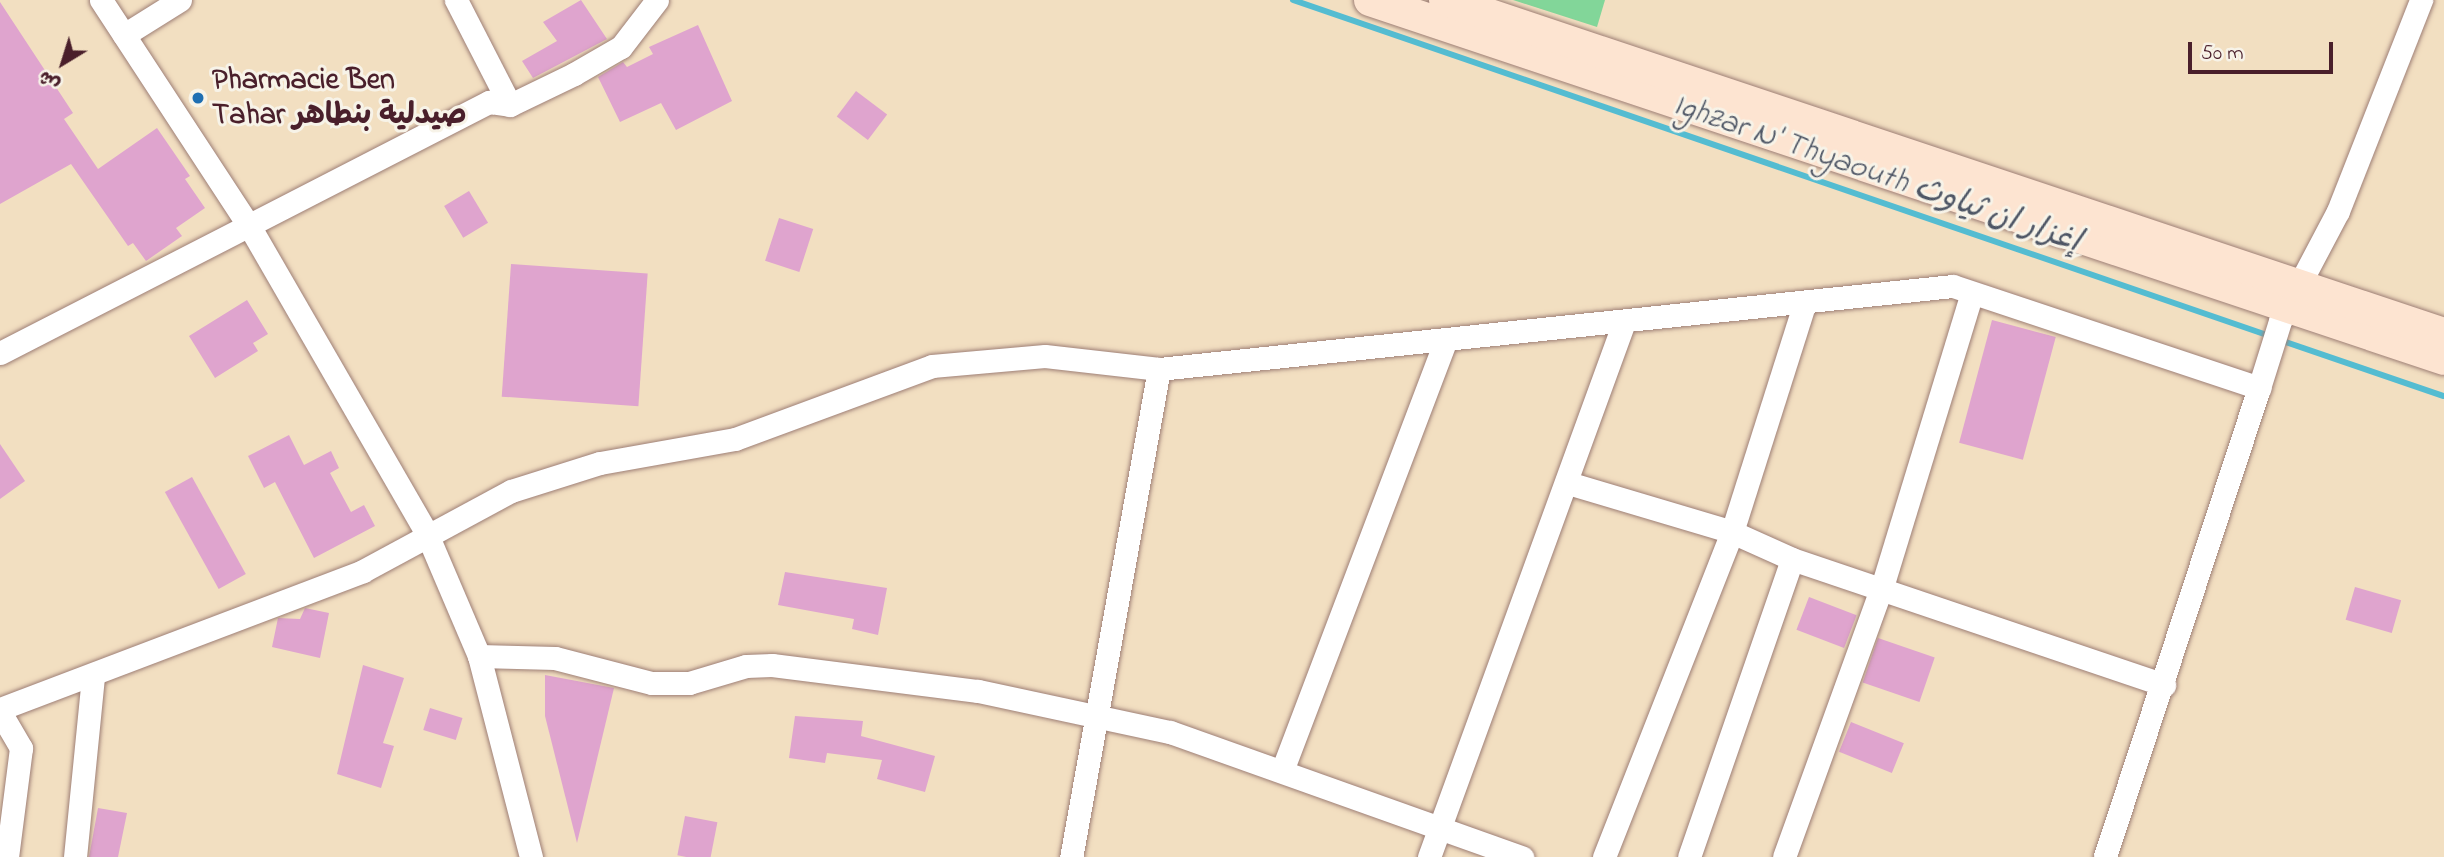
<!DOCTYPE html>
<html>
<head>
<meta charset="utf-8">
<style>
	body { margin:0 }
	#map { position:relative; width:2444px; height:857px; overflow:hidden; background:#f2dfc1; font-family:"Indie Flower","Playpen Sans Arabic",sans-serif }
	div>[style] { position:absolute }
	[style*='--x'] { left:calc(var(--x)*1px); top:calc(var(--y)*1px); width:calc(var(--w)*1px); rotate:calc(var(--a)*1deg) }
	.green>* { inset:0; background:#82d699 }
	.stream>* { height:6px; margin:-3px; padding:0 3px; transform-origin:3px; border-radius:3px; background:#54bcd1 }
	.building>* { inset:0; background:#dfa4ce; transform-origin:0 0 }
	.roads { filter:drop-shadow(0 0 2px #9e7f76) drop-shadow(0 0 2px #9e7f76) }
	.street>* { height:23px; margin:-11.5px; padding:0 11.5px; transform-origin:11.5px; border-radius:11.5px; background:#fff }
	.secondary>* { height:32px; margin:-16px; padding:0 16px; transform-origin:16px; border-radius:16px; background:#fde4d1 }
	.dots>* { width:19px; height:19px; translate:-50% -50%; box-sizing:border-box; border:4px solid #f7f3e8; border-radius:50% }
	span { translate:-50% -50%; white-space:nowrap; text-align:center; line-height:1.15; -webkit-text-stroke:6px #f7f3e8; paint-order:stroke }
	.poi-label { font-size:30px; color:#4a1f2b; font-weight:700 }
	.left { translate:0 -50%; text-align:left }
	.water-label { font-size:32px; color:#4e5665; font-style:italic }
	.north { position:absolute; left:28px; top:28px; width:70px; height:70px; -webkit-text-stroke:5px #f7f3e8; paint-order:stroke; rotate:218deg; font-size:19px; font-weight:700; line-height:28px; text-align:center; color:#4a1f2b }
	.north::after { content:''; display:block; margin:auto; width:24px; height:32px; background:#4a1f2b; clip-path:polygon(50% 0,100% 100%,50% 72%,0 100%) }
	.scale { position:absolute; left:2188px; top:42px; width:145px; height:32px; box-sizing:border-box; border:4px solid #4a1f2b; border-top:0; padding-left:9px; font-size:21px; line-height:24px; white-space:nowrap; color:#4a1f2b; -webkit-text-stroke:5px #f7f3e8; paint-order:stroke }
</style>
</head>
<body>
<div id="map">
	<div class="green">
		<div style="clip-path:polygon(1513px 0,1605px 0,1597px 27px)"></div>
	</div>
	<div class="stream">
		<div style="--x:1293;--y:0;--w:1033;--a:18.98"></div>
		<div style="--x:2280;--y:340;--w:173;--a:18.9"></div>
	</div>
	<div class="building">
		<div style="clip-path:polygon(581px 0,607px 39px,533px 78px,522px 61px,557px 41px,543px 22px)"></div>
		<div style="clip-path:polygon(0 2px,73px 113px,64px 119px,98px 169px,157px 128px,190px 176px,185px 179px,205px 208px,176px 228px,182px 236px,146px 261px,133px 243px,128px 246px,71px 164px,0 204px)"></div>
		<div style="clip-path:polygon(698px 25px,732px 101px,676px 130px,661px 103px,620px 122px,598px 77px,623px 62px,627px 67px,653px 54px,649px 47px)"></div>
		<div style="left:856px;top:91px;width:39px;height:32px;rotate:37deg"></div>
		<div style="left:469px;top:191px;width:37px;height:29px;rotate:59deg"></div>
		<div style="left:779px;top:218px;width:36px;height:45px;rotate:18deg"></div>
		<div style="left:511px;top:264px;width:137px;height:133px;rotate:4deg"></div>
		<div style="clip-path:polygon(247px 300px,268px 334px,253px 343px,258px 351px,215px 378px,189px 336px)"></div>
		<div style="left:1992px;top:320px;width:66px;height:127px;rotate:15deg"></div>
		<div style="clip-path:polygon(289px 435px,304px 465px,331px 451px,339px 468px,330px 473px,351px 512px,364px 505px,375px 526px,314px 558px,275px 482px,264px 488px,248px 456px)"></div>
		<div style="clip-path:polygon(0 444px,25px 481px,0 499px)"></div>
		<div style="left:192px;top:477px;width:111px;height:31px;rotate:61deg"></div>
		<div style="clip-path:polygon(785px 572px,887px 588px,878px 635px,852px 629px,854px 619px,778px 605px)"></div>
		<div style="left:2355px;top:587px;width:48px;height:34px;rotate:16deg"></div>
		<div style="left:1809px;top:597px;width:51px;height:35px;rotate:21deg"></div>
		<div style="clip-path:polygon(305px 608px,329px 613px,320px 658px,272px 647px,278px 618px,300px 619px)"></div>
		<div style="left:1878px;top:638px;width:60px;height:47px;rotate:19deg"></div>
		<div style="clip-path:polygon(363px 665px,404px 678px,383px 743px,394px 746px,381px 788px,337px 774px)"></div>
		<div style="clip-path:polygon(545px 675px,614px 688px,577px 843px,545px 716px)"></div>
		<div style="left:430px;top:708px;width:34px;height:23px;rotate:17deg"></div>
		<div style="clip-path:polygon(795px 716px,863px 721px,861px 736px,935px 756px,925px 792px,877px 779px,882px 760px,827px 753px,825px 763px,789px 758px)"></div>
		<div style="left:1851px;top:722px;width:57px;height:32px;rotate:22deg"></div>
		<div style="clip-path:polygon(98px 808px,127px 813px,118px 857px,89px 857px)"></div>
		<div style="left:685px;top:816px;width:33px;height:40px;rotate:11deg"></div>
	</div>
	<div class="roads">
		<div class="street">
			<div style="--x:101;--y:0;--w:274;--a:56.8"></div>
			<div style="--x:251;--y:229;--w:352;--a:60"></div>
			<div style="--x:427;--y:534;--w:133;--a:66.9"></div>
			<div style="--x:479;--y:656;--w:208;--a:75.5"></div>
			<div style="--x:456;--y:0;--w:118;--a:62.8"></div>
			<div style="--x:124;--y:35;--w:66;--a:-32"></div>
			<div style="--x:0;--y:353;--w:550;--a:-27.17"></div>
			<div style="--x:489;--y:102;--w:21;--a:8"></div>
			<div style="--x:510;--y:105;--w:71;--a:-25.8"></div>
			<div style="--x:574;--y:74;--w:54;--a:-29.9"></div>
			<div style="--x:621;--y:47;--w:59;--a:-52.5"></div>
			<div style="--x:1159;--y:369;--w:798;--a:-5.97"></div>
			<div style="--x:1953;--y:286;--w:323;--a:18.4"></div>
			<div style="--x:2259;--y:388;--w:494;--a:108.2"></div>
			<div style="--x:2259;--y:388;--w:70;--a:-72.6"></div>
			<div style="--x:2280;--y:321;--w:124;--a:-62.2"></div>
			<div style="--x:2338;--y:211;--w:227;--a:-68.5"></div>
			<div style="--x:1568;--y:483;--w:171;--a:16.6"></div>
			<div style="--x:1732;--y:532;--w:66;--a:24.2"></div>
			<div style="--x:1792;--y:559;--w:393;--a:18.7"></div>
			<div style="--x:479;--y:656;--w:76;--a:1.5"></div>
			<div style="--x:555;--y:658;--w:100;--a:14.5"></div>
			<div style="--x:652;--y:683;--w:37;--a:0"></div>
			<div style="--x:689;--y:683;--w:59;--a:-16.6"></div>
			<div style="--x:746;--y:666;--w:26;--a:-2"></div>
			<div style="--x:772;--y:665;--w:208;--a:7.2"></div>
			<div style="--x:978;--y:691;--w:196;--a:12.1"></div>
			<div style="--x:1170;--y:732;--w:374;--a:19.6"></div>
			<div style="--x:0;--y:709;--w:388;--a:-20.8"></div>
			<div style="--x:363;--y:571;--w:168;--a:-28.4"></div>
			<div style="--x:511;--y:491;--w:93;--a:-17.5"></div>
			<div style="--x:600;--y:463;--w:137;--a:-10.1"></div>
			<div style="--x:735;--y:439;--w:210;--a:-20.3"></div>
			<div style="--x:932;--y:366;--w:113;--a:-5.1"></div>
			<div style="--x:1045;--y:356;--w:115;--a:6.5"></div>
			<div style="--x:1159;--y:369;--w:496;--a:100.2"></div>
			<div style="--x:0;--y:712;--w:42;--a:59.7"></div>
			<div style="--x:21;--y:748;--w:110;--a:97.3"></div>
			<div style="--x:1282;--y:771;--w:458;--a:-69.2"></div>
			<div style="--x:75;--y:857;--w:180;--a:-84.3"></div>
			<div style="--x:1429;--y:857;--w:569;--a:-69.97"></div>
			<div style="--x:1604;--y:857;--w:349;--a:-68.5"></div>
			<div style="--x:1732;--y:532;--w:238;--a:-72.4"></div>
			<div style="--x:1689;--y:857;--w:315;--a:-70.9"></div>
			<div style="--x:1784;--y:857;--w:287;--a:-70.1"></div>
			<div style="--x:1882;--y:587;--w:307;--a:-73"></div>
		</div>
		<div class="secondary">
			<div style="--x:1370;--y:0;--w:1132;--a:18.48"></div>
			<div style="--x:1445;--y:0;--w:1053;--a:18.49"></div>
		</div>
	</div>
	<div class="dots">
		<div style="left:198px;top:98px;background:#1f6fb2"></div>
	</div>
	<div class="poi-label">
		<span class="left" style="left:212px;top:98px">Pharmacie Ben<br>Tahar صيدلية بنطاهر</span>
	</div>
	<div class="water-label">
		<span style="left:1876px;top:175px;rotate:19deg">Ighzar N' Thyaouth إغزار ان ثياوث</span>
	</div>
	<div class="north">ش</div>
	<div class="scale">50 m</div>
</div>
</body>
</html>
